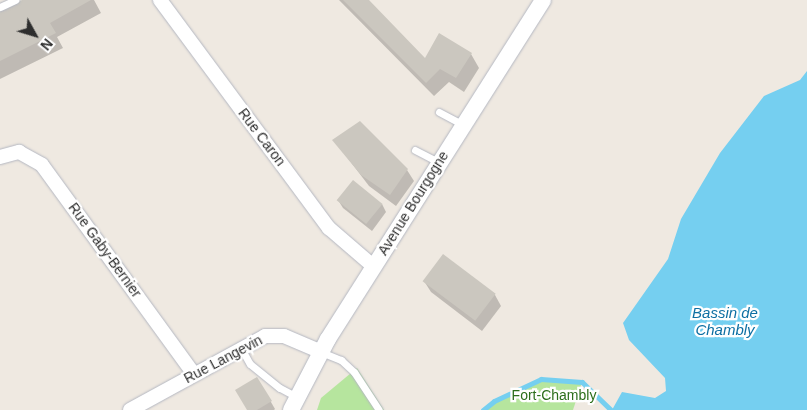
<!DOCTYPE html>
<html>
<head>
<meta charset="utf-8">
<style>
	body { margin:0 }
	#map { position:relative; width:807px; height:410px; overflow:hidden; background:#efe9e1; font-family:Helvetica,sans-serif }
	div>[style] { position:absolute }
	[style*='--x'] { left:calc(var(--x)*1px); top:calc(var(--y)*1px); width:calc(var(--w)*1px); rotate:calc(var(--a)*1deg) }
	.green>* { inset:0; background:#b6e59e }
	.water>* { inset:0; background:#75cff0 }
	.shadow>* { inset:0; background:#0003 }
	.stream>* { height:5px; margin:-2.5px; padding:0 2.5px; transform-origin:2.5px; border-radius:2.5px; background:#75cff0 }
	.building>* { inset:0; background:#cbc7bf; transform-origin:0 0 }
	.roads { filter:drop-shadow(0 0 1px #b4b7c1) drop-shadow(0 0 1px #b4b7c1) }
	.service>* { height:7px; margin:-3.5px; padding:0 3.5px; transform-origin:3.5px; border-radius:3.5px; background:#fff }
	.minor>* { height:14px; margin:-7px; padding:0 7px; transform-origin:7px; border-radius:7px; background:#fff }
	.tertiary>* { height:16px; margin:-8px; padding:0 8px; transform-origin:8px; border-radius:8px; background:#fff }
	span { translate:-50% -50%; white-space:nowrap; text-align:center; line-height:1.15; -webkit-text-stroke:4.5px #fff; paint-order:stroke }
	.street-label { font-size:14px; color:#2e2e2e }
	.park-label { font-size:14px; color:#2c6e1b }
	.water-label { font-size:15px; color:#0d6fa3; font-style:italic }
	.north { position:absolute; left:10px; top:10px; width:50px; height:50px; -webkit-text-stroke:4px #fff; paint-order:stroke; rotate:129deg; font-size:14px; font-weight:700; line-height:20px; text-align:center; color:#2e2e2e }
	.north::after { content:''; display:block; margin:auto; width:18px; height:22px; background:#2e2e2e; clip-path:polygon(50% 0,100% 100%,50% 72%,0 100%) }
</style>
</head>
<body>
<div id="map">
	<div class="green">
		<div style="clip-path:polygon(357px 368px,384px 410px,317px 410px,321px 398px)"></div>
		<div style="clip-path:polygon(541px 379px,582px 382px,573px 410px,481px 410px)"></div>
	</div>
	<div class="water">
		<div style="clip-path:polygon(807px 71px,807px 410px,612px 410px,622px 392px,655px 398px,666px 391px,665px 378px,629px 340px,623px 323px,668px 259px,681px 219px,720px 153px,764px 96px,800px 80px)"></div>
	</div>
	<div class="shadow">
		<div style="clip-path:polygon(24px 0,94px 0,101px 13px,57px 37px,63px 48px,0 79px,0 12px)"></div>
		<div style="clip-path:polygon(339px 0,367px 0,425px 60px,471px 54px,479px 68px,464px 92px,449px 82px,434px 96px)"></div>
		<div style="clip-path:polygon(334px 140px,407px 170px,414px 181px,396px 206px,369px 186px)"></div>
		<div style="clip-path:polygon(338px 200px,382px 204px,386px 212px,372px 231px,343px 208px)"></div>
		<div style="clip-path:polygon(424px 281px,495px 295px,501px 306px,482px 331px,431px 292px)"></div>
		<div style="clip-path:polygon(257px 378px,275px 409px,274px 410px,249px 410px)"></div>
	</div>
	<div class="stream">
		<div style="--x:483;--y:410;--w:14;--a:-39"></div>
		<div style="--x:494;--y:401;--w:52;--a:-25.1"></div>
		<div style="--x:541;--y:379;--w:41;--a:4.2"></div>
		<div style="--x:582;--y:382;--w:40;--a:44"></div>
	</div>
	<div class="building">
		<div style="clip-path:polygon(22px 0,91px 0,50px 23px,56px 33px,0 61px,0 11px)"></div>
		<div style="clip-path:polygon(343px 0,369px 0,425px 58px,439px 33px,472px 53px,456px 78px,440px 69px,426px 83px)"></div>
		<div style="clip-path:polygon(360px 121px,408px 169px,390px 195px,361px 175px,332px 140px)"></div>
		<div style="left:353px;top:180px;width:38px;height:26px;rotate:39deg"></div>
		<div style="left:443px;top:254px;width:66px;height:34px;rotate:37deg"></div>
		<div style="clip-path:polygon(257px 377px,272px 401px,257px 410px,247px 410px,235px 390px)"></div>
	</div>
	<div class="roads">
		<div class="service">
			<div style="--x:0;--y:7;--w:17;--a:-25"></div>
			<div style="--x:439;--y:112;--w:27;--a:28"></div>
			<div style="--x:415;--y:150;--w:27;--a:27"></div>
			<div style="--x:241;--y:348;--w:18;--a:61"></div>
			<div style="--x:250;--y:364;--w:38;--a:39"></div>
			<div style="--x:280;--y:388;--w:19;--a:28"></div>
			<div style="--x:321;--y:352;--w:22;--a:22"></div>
			<div style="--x:341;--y:360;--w:18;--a:43"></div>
			<div style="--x:354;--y:372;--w:45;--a:56.7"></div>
		</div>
		<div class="minor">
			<div style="--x:160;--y:0;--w:284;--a:53.5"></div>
			<div style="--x:329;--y:228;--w:58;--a:40.8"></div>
			<div style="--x:0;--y:157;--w:20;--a:-15"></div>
			<div style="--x:19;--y:152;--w:26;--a:29"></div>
			<div style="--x:42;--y:165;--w:258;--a:54"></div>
			<div style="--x:130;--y:410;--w:154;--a:-28.7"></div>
			<div style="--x:265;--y:336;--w:19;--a:0"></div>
			<div style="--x:284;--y:336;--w:39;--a:23"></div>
		</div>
		<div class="tertiary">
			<div style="--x:291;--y:410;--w:80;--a:-62.5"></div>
			<div style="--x:328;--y:339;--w:401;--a:-57.6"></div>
		</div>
	</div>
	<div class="street-label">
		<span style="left:262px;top:137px;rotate:53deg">Rue Caron</span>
		<span style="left:413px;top:203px;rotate:-58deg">Avenue Bourgogne</span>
		<span style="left:105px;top:250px;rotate:54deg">Rue Gaby-Bernier</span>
		<span style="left:223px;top:359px;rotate:-28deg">Rue Langevin</span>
	</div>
	<div class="park-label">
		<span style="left:554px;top:395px">Fort-Chambly</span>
	</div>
	<div class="water-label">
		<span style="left:725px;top:321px">Bassin de<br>Chambly</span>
	</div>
	<div class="north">N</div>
</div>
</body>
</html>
